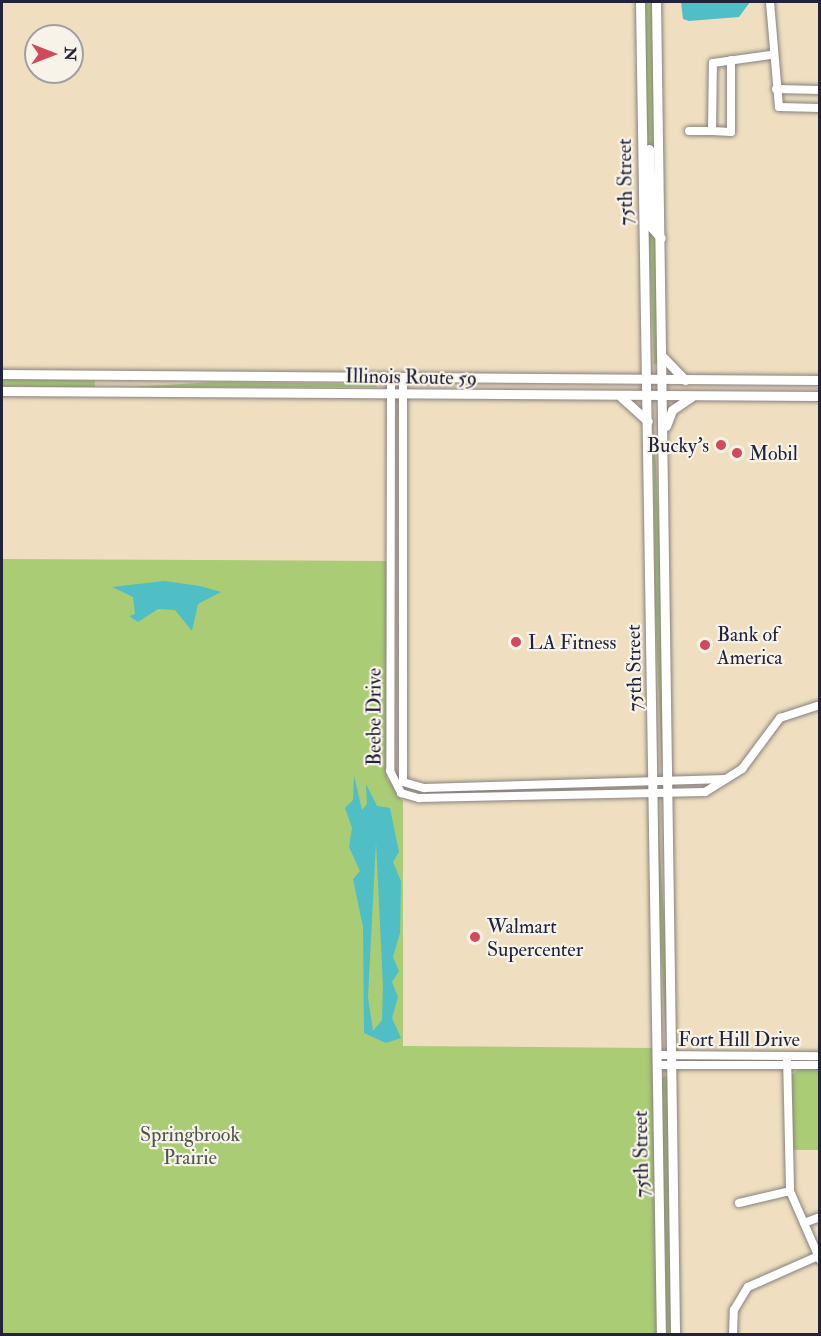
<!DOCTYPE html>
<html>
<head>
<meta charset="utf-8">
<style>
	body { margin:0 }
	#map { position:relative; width:821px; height:1336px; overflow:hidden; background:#efdfc0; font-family:"IM FELL Double Pica",serif }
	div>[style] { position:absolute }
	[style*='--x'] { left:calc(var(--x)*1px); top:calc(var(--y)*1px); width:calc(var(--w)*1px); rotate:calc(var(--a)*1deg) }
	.green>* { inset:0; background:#aacc75; transform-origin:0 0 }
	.water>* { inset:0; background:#4fbec5 }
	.roads { filter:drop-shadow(0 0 2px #88807e) drop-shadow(0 0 2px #88807e) }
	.minor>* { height:8px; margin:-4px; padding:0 4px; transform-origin:4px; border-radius:4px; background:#fff }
	.major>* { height:9px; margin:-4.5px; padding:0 4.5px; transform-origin:4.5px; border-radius:4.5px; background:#fff }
	.dots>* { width:16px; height:16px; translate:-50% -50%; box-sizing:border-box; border:3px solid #f7f3e8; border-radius:50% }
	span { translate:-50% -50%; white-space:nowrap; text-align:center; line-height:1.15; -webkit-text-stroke:4.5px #f7f3e8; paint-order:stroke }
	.street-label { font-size:20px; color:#22223b }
	.poi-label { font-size:20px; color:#22223b }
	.right { translate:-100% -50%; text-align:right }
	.left { translate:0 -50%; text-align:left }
	.park-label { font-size:20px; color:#4b554c }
	.frame { position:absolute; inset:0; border:3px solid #22223b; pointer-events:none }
	.north { position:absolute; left:24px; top:24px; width:60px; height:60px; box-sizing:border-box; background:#f7f3e8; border:2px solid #a29fa3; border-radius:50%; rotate:90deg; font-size:16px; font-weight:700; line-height:24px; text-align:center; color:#22223b }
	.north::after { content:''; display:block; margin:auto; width:21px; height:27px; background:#d1495b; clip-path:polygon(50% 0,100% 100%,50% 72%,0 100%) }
</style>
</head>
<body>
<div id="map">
	<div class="green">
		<div style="clip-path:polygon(643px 2px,653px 2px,654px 229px,644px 78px)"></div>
		<div style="clip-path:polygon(648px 217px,658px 239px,658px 364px,654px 364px)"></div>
		<div style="left:2px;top:379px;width:93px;height:7px;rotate:1deg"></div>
		<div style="clip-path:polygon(215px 382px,374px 384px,378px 387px,132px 387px)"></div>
		<div style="clip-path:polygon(653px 410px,663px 602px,662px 769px,655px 605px)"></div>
		<div style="clip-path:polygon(2px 559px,387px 561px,387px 778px,403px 801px,403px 1046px,652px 1048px,657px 1334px,2px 1334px)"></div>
		<div style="clip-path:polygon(657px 805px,667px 964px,666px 1037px,659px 913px)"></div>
		<div style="clip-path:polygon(799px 1069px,819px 1069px,819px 1150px,793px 1150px,792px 1075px)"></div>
		<div style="clip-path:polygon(665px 1076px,668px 1079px,672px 1334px,665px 1334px,661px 1079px)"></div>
	</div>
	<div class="water">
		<div style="clip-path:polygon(681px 2px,750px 2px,739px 17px,689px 21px,683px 19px)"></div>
		<div style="clip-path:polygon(164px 581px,200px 586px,221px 592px,198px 604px,192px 631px,175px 610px,158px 609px,138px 622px,129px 616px,135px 614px,133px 597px,112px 587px)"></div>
		<div style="clip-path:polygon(evenodd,354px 775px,362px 810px,367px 804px,366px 784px,377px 806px,390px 808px,399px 852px,393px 862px,401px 881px,400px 933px,393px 957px,399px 971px,392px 982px,398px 997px,392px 1018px,401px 1038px,386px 1043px,364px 1033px,363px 927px,353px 879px,360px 871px,349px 847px,352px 828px,345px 808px,353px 800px,354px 775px,376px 842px,383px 986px,382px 1020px,373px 1031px,368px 997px,376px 842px)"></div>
	</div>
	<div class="roads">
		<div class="minor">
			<div style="--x:770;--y:2;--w:105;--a:85.1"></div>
			<div style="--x:779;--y:107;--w:41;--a:1.4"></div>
			<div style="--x:776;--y:89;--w:44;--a:1.3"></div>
			<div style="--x:689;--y:131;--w:23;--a:0"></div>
			<div style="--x:712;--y:131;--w:68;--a:-89.2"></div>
			<div style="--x:713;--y:63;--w:58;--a:-8"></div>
			<div style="--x:712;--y:131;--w:19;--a:3"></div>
			<div style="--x:731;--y:132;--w:72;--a:-90"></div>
			<div style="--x:391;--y:379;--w:392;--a:90.1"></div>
			<div style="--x:390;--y:771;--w:25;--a:63"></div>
			<div style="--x:401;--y:793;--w:19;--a:16"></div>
			<div style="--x:419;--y:798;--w:286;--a:-1.2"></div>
			<div style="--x:705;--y:792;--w:44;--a:-31.9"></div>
			<div style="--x:742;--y:769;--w:64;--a:-53.3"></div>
			<div style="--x:780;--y:718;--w:42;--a:-18"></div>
			<div style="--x:403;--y:379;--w:403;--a:90"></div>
			<div style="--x:403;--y:782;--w:22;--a:16"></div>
			<div style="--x:424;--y:788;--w:302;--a:-1.7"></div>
			<div style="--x:658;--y:1055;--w:162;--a:0.4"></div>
			<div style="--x:787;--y:1056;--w:135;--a:88.7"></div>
			<div style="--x:790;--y:1191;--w:75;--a:66.5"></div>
			<div style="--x:658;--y:1065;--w:162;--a:0"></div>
			<div style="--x:739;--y:1203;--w:52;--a:-13.2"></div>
			<div style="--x:804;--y:1223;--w:17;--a:-21"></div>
			<div style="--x:733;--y:1334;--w:24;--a:-88"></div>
			<div style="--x:734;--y:1310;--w:27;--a:-59"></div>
			<div style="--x:748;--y:1287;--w:77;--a:-23.9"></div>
		</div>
		<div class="major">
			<div style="--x:640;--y:2;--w:1332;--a:89.1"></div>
			<div style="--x:656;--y:2;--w:1332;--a:89.18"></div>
			<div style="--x:649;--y:149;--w:79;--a:87.8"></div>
			<div style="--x:652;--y:228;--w:13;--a:48"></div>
			<div style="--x:663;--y:357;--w:32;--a:46"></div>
			<div style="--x:2;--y:374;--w:818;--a:0.42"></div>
			<div style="--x:2;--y:391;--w:818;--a:0.35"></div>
			<div style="--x:621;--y:397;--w:36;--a:42"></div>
			<div style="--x:666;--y:426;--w:17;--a:-69"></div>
			<div style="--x:672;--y:410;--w:23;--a:-34"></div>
		</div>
	</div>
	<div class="dots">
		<div style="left:721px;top:445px;background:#d1495b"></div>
		<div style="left:737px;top:453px;background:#d1495b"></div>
		<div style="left:516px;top:642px;background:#d1495b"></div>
		<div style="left:705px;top:645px;background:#d1495b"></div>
		<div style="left:475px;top:937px;background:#d1495b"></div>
	</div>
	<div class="street-label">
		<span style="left:625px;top:182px;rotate:-91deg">75th Street</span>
		<span style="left:411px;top:377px;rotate:1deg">Illinois Route 59</span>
		<span style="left:634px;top:668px;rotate:-91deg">75th Street</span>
		<span style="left:374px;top:717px;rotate:-90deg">Beebe Drive</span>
		<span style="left:739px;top:1039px">Fort Hill Drive</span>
		<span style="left:641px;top:1154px;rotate:-91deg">75th Street</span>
	</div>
	<div class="poi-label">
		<span class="right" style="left:709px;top:445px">Bucky's</span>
		<span class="left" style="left:749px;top:453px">Mobil</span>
		<span class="left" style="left:717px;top:646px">Bank of<br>America</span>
		<span class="left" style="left:528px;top:642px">LA Fitness</span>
		<span class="left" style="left:487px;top:938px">Walmart<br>Supercenter</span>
	</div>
	<div class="park-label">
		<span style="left:190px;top:1146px">Springbrook<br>Prairie</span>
	</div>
	<div class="frame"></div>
	<div class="north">N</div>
</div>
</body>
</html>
